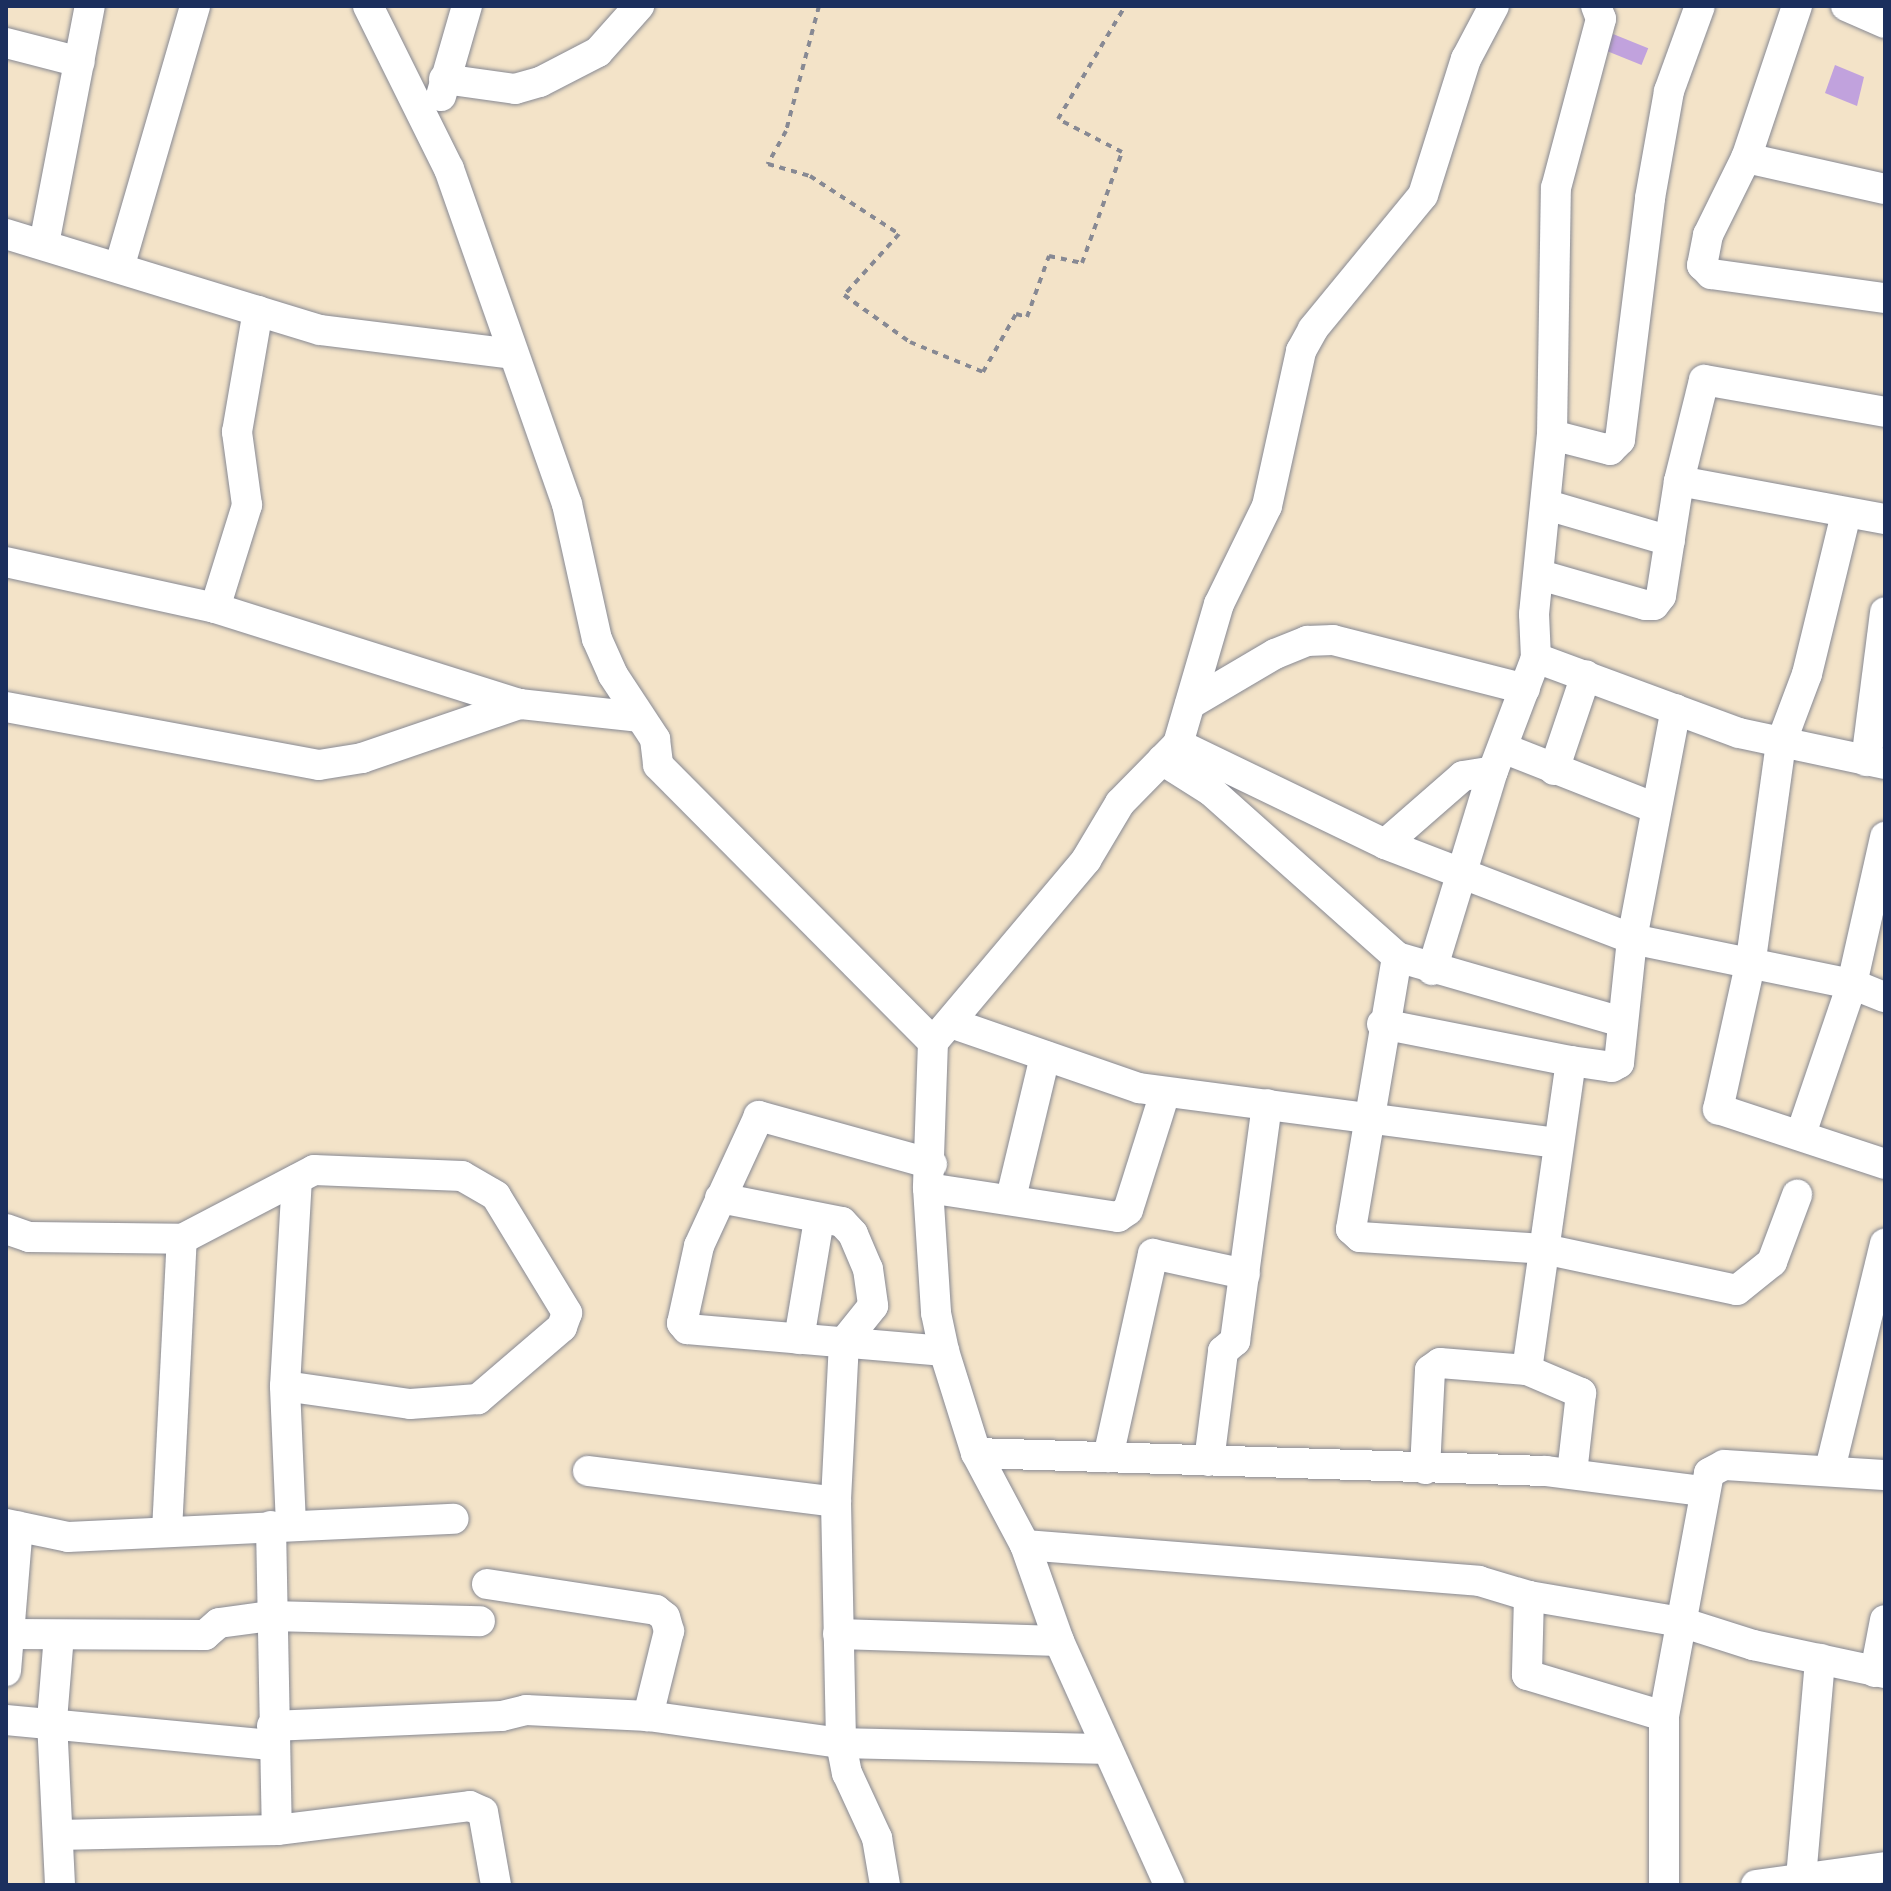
<!DOCTYPE html>
<html>
<head>
<meta charset="utf-8">
<style>
	body { margin:0 }
	#map { position:relative; width:1891px; height:1891px; overflow:hidden; background:#f3e3c8; font-family:"Balsamiq Sans",sans-serif }
	div>[style] { position:absolute }
	[style*='--x'] { left:calc(var(--x)*1px); top:calc(var(--y)*1px); width:calc(var(--w)*1px); rotate:calc(var(--a)*1deg) }
	.building>* { inset:0; background:#c1a2dd; transform-origin:0 0 }
	.path>* { height:4px; margin-top:-2px; transform-origin:0; background:repeating-linear-gradient(90deg,#878993 0 6px,transparent 0 12px) }
	.roads { filter:drop-shadow(0 0 2px #878993) drop-shadow(0 0 2px #878993) }
	.minor>* { height:30px; margin:-15px; padding:0 15px; transform-origin:15px; border-radius:15px; background:#fff }
	span { translate:-50% -50%; white-space:nowrap; text-align:center; line-height:1.15; -webkit-text-stroke:6px #fbf7ec; paint-order:stroke }
	.frame { position:absolute; inset:0; border:8px solid #1b2f5e; pointer-events:none }
</style>
</head>
<body>
<div id="map">
	<div class="building">
		<div style="left:1613px;top:34px;width:38px;height:18px;rotate:22deg"></div>
		<div style="clip-path:polygon(1835px 65px,1864px 77px,1857px 106px,1825px 93px)"></div>
	</div>
	<div class="path">
		<div style="--x:819;--y:6;--w:129;--a:104.8"></div>
		<div style="--x:786;--y:131;--w:38;--a:119"></div>
		<div style="--x:768;--y:164;--w:44;--a:15.9"></div>
		<div style="--x:810;--y:176;--w:106;--a:33.1"></div>
		<div style="--x:899;--y:234;--w:82;--a:132"></div>
		<div style="--x:844;--y:295;--w:81;--a:35.5"></div>
		<div style="--x:910;--y:342;--w:79;--a:22.3"></div>
		<div style="--x:983;--y:372;--w:67;--a:-60.4"></div>
		<div style="--x:1016;--y:314;--w:11;--a:15"></div>
		<div style="--x:1027;--y:317;--w:65;--a:-70.2"></div>
		<div style="--x:1049;--y:256;--w:34;--a:12"></div>
		<div style="--x:1082;--y:263;--w:118;--a:-70.2"></div>
		<div style="--x:1122;--y:152;--w:72;--a:-152.7"></div>
		<div style="--x:1058;--y:119;--w:131;--a:-59.3"></div>
	</div>
	<div class="roads">
		<div class="minor">
			<div style="--x:368;--y:6;--w:182;--a:63.6"></div>
			<div style="--x:449;--y:169;--w:355;--a:70.6"></div>
			<div style="--x:567;--y:504;--w:138;--a:77.5"></div>
			<div style="--x:597;--y:639;--w:39;--a:66"></div>
			<div style="--x:613;--y:675;--w:77;--a:56.7"></div>
			<div style="--x:655;--y:739;--w:26;--a:83"></div>
			<div style="--x:658;--y:765;--w:390;--a:45.2"></div>
			<div style="--x:933;--y:1042;--w:146;--a:92"></div>
			<div style="--x:928;--y:1188;--w:125;--a:86.3"></div>
			<div style="--x:936;--y:1313;--w:39;--a:78"></div>
			<div style="--x:944;--y:1351;--w:107;--a:72.6"></div>
			<div style="--x:976;--y:1453;--w:104;--a:62"></div>
			<div style="--x:1025;--y:1545;--w:102;--a:70.5"></div>
			<div style="--x:1059;--y:1641;--w:268;--a:65.7"></div>
			<div style="--x:1797;--y:6;--w:160;--a:108.5"></div>
			<div style="--x:1746;--y:158;--w:86;--a:116.3"></div>
			<div style="--x:1708;--y:235;--w:31;--a:101"></div>
			<div style="--x:1702;--y:265;--w:13;--a:45"></div>
			<div style="--x:1711;--y:274;--w:176;--a:7.9"></div>
			<div style="--x:1846;--y:6;--w:43;--a:23.6"></div>
			<div style="--x:6;--y:43;--w:76;--a:14.4"></div>
			<div style="--x:444;--y:79;--w:72;--a:8"></div>
			<div style="--x:515;--y:89;--w:26;--a:-16"></div>
			<div style="--x:540;--y:82;--w:65;--a:-27.3"></div>
			<div style="--x:598;--y:52;--w:62;--a:-48.3"></div>
			<div style="--x:441;--y:96;--w:94;--a:-73.9"></div>
			<div style="--x:1746;--y:158;--w:142;--a:12.6"></div>
			<div style="--x:6;--y:234;--w:328;--a:17"></div>
			<div style="--x:320;--y:330;--w:193;--a:7.1"></div>
			<div style="--x:44;--y:244;--w:242;--a:-79.1"></div>
			<div style="--x:119;--y:268;--w:273;--a:-73.8"></div>
			<div style="--x:1552;--y:435;--w:60;--a:14.5"></div>
			<div style="--x:1610;--y:450;--w:14;--a:-45"></div>
			<div style="--x:1620;--y:440;--w:244;--a:-82.9"></div>
			<div style="--x:1650;--y:198;--w:109;--a:-79.9"></div>
			<div style="--x:1669;--y:91;--w:90;--a:-70"></div>
			<div style="--x:1679;--y:481;--w:209;--a:10.5"></div>
			<div style="--x:1547;--y:505;--w:128;--a:16.3"></div>
			<div style="--x:1846;--y:514;--w:165;--a:103.7"></div>
			<div style="--x:1807;--y:674;--w:74;--a:110.6"></div>
			<div style="--x:1781;--y:743;--w:224;--a:97.9"></div>
			<div style="--x:1750;--y:965;--w:148;--a:102.5"></div>
			<div style="--x:1718;--y:1109;--w:176;--a:18.2"></div>
			<div style="--x:6;--y:562;--w:214;--a:12.4"></div>
			<div style="--x:215;--y:608;--w:320;--a:17.5"></div>
			<div style="--x:520;--y:704;--w:120;--a:6.2"></div>
			<div style="--x:1540;--y:575;--w:109;--a:15.9"></div>
			<div style="--x:1645;--y:605;--w:9;--a:0"></div>
			<div style="--x:1654;--y:605;--w:11;--a:-52"></div>
			<div style="--x:1661;--y:596;--w:116;--a:-81.1"></div>
			<div style="--x:1679;--y:481;--w:104;--a:-76.1"></div>
			<div style="--x:1704;--y:380;--w:184;--a:10"></div>
			<div style="--x:215;--y:608;--w:108;--a:-72.7"></div>
			<div style="--x:247;--y:505;--w:74;--a:-97.8"></div>
			<div style="--x:237;--y:432;--w:123;--a:-80.2"></div>
			<div style="--x:1536;--y:658;--w:216;--a:20.3"></div>
			<div style="--x:1739;--y:733;--w:149;--a:12"></div>
			<div style="--x:1190;--y:704;--w:99;--a:-30.5"></div>
			<div style="--x:1275;--y:654;--w:35;--a:-22"></div>
			<div style="--x:1307;--y:641;--w:26;--a:-2"></div>
			<div style="--x:1333;--y:640;--w:198;--a:14.3"></div>
			<div style="--x:6;--y:707;--w:318;--a:10.5"></div>
			<div style="--x:319;--y:765;--w:44;--a:-9.2"></div>
			<div style="--x:362;--y:758;--w:167;--a:-18.9"></div>
			<div style="--x:1178;--y:744;--w:230;--a:25.8"></div>
			<div style="--x:1385;--y:844;--w:265;--a:21"></div>
			<div style="--x:1632;--y:939;--w:225;--a:11.6"></div>
			<div style="--x:1852;--y:984;--w:35;--a:22"></div>
			<div style="--x:1503;--y:748;--w:163;--a:21.5"></div>
			<div style="--x:1162;--y:760;--w:58;--a:32.3"></div>
			<div style="--x:1211;--y:791;--w:249;--a:41.7"></div>
			<div style="--x:1397;--y:957;--w:234;--a:16.1"></div>
			<div style="--x:1866;--y:761;--w:150;--a:-82.7"></div>
			<div style="--x:1554;--y:770;--w:100;--a:-71.4"></div>
			<div style="--x:1385;--y:844;--w:103;--a:-41.1"></div>
			<div style="--x:1463;--y:776;--w:30;--a:-9"></div>
			<div style="--x:1397;--y:957;--w:276;--a:99.6"></div>
			<div style="--x:1351;--y:1229;--w:12;--a:42"></div>
			<div style="--x:1360;--y:1237;--w:184;--a:3.7"></div>
			<div style="--x:1544;--y:1249;--w:197;--a:12"></div>
			<div style="--x:1737;--y:1290;--w:45;--a:-38.7"></div>
			<div style="--x:1772;--y:1262;--w:72;--a:-69.5"></div>
			<div style="--x:1432;--y:970;--w:208;--a:-73"></div>
			<div style="--x:1493;--y:771;--w:121;--a:-69.2"></div>
			<div style="--x:1536;--y:658;--w:44;--a:-92.6"></div>
			<div style="--x:1534;--y:614;--w:180;--a:-84.3"></div>
			<div style="--x:1552;--y:435;--w:247;--a:-89.1"></div>
			<div style="--x:1556;--y:188;--w:175;--a:-75.1"></div>
			<div style="--x:1601;--y:19;--w:14;--a:-111"></div>
			<div style="--x:951;--y:1023;--w:199;--a:19.1"></div>
			<div style="--x:1139;--y:1088;--w:423;--a:7.5"></div>
			<div style="--x:1382;--y:1024;--w:193;--a:11.1"></div>
			<div style="--x:1571;--y:1061;--w:41;--a:8.3"></div>
			<div style="--x:1612;--y:1067;--w:8;--a:-30"></div>
			<div style="--x:1619;--y:1063;--w:125;--a:-84"></div>
			<div style="--x:1632;--y:939;--w:234;--a:-79.2"></div>
			<div style="--x:933;--y:1042;--w:238;--a:-49.9"></div>
			<div style="--x:1086;--y:860;--w:66;--a:-59.2"></div>
			<div style="--x:1120;--y:803;--w:83;--a:-45.5"></div>
			<div style="--x:1178;--y:744;--w:146;--a:-73.7"></div>
			<div style="--x:1219;--y:604;--w:109;--a:-63.9"></div>
			<div style="--x:1267;--y:506;--w:159;--a:-77.6"></div>
			<div style="--x:1301;--y:351;--w:25;--a:-61"></div>
			<div style="--x:1313;--y:329;--w:173;--a:-50.6"></div>
			<div style="--x:1423;--y:195;--w:143;--a:-72.5"></div>
			<div style="--x:1466;--y:59;--w:60;--a:-62.2"></div>
			<div style="--x:1801;--y:1134;--w:158;--a:-71.2"></div>
			<div style="--x:1852;--y:984;--w:151;--a:-77.3"></div>
			<div style="--x:932;--y:1164;--w:180;--a:-164.5"></div>
			<div style="--x:759;--y:1116;--w:143;--a:114.8"></div>
			<div style="--x:699;--y:1246;--w:79;--a:102.4"></div>
			<div style="--x:682;--y:1323;--w:8;--a:50"></div>
			<div style="--x:687;--y:1329;--w:258;--a:4.9"></div>
			<div style="--x:928;--y:1188;--w:192;--a:8.7"></div>
			<div style="--x:1118;--y:1217;--w:12;--a:-35"></div>
			<div style="--x:1128;--y:1210;--w:123;--a:-72.5"></div>
			<div style="--x:720;--y:1198;--w:124;--a:11.1"></div>
			<div style="--x:842;--y:1222;--w:16;--a:47"></div>
			<div style="--x:853;--y:1234;--w:38;--a:67"></div>
			<div style="--x:868;--y:1269;--w:37;--a:82"></div>
			<div style="--x:873;--y:1306;--w:46;--a:128.9"></div>
			<div style="--x:844;--y:1342;--w:160;--a:92.9"></div>
			<div style="--x:836;--y:1502;--w:241;--a:88.8"></div>
			<div style="--x:841;--y:1743;--w:31;--a:79"></div>
			<div style="--x:847;--y:1773;--w:72;--a:65.2"></div>
			<div style="--x:877;--y:1838;--w:48;--a:80.3"></div>
			<div style="--x:1011;--y:1198;--w:146;--a:-76.5"></div>
			<div style="--x:6;--y:1229;--w:24;--a:19"></div>
			<div style="--x:29;--y:1237;--w:153;--a:0.7"></div>
			<div style="--x:182;--y:1239;--w:149;--a:-27.6"></div>
			<div style="--x:314;--y:1170;--w:148;--a:2.3"></div>
			<div style="--x:462;--y:1176;--w:39;--a:30"></div>
			<div style="--x:496;--y:1196;--w:137;--a:58.7"></div>
			<div style="--x:567;--y:1313;--w:15;--a:110"></div>
			<div style="--x:562;--y:1327;--w:111;--a:139.4"></div>
			<div style="--x:478;--y:1399;--w:68;--a:175.8"></div>
			<div style="--x:410;--y:1404;--w:126;--a:-171.8"></div>
			<div style="--x:799;--y:1339;--w:122;--a:-80.5"></div>
			<div style="--x:1527;--y:1370;--w:312;--a:-81.9"></div>
			<div style="--x:976;--y:1453;--w:570;--a:1.81"></div>
			<div style="--x:1546;--y:1471;--w:157;--a:7.3"></div>
			<div style="--x:1108;--y:1457;--w:208;--a:-77.5"></div>
			<div style="--x:1153;--y:1254;--w:94;--a:12.3"></div>
			<div style="--x:1209;--y:1461;--w:111;--a:-82.7"></div>
			<div style="--x:1223;--y:1351;--w:16;--a:-40"></div>
			<div style="--x:1235;--y:1341;--w:239;--a:-82.3"></div>
			<div style="--x:1425;--y:1469;--w:99;--a:-87.1"></div>
			<div style="--x:1430;--y:1370;--w:12;--a:-35"></div>
			<div style="--x:1440;--y:1363;--w:87;--a:4.6"></div>
			<div style="--x:1527;--y:1370;--w:59;--a:23.1"></div>
			<div style="--x:1581;--y:1393;--w:81;--a:96.4"></div>
			<div style="--x:1830;--y:1469;--w:232;--a:-76.3"></div>
			<div style="--x:588;--y:1471;--w:250;--a:7.1"></div>
			<div style="--x:6;--y:1524;--w:63;--a:11.8"></div>
			<div style="--x:68;--y:1537;--w:386;--a:-2.7"></div>
			<div style="--x:291;--y:1525;--w:139;--a:-92.5"></div>
			<div style="--x:285;--y:1386;--w:207;--a:-86.7"></div>
			<div style="--x:271;--y:1526;--w:304;--a:88.9"></div>
			<div style="--x:167;--y:1531;--w:292;--a:-87.1"></div>
			<div style="--x:1025;--y:1545;--w:455;--a:4.5"></div>
			<div style="--x:1479;--y:1581;--w:52;--a:16.7"></div>
			<div style="--x:1529;--y:1596;--w:154;--a:9.7"></div>
			<div style="--x:1681;--y:1622;--w:76;--a:17.7"></div>
			<div style="--x:1753;--y:1645;--w:135;--a:12"></div>
			<div style="--x:487;--y:1584;--w:171;--a:8.7"></div>
			<div style="--x:656;--y:1610;--w:11;--a:38"></div>
			<div style="--x:665;--y:1617;--w:15;--a:74"></div>
			<div style="--x:669;--y:1631;--w:88;--a:103.9"></div>
			<div style="--x:1529;--y:1596;--w:79;--a:91.5"></div>
			<div style="--x:1527;--y:1675;--w:143;--a:16.7"></div>
			<div style="--x:9;--y:1634;--w:196;--a:0.3"></div>
			<div style="--x:205;--y:1635;--w:18;--a:-41"></div>
			<div style="--x:219;--y:1623;--w:51;--a:-7.8"></div>
			<div style="--x:270;--y:1616;--w:210;--a:1.4"></div>
			<div style="--x:838;--y:1634;--w:221;--a:1.8"></div>
			<div style="--x:59;--y:1635;--w:86;--a:94.7"></div>
			<div style="--x:52;--y:1721;--w:164;--a:87.2"></div>
			<div style="--x:6;--y:1671;--w:145;--a:-85.3"></div>
			<div style="--x:1875;--y:1672;--w:53;--a:-79.1"></div>
			<div style="--x:6;--y:1720;--w:266;--a:5.4"></div>
			<div style="--x:272;--y:1726;--w:230;--a:-2.5"></div>
			<div style="--x:502;--y:1716;--w:25;--a:-14"></div>
			<div style="--x:526;--y:1710;--w:122;--a:2.8"></div>
			<div style="--x:648;--y:1716;--w:195;--a:8"></div>
			<div style="--x:841;--y:1743;--w:266;--a:1.3"></div>
			<div style="--x:58;--y:1835;--w:219;--a:-1.3"></div>
			<div style="--x:277;--y:1830;--w:194;--a:-7.1"></div>
			<div style="--x:470;--y:1806;--w:14;--a:25"></div>
			<div style="--x:483;--y:1812;--w:74;--a:79.9"></div>
			<div style="--x:1801;--y:1878;--w:220;--a:-85"></div>
			<div style="--x:1664;--y:1885;--w:169;--a:-90"></div>
			<div style="--x:1664;--y:1716;--w:247;--a:-79.5"></div>
			<div style="--x:1709;--y:1473;--w:17;--a:-28"></div>
			<div style="--x:1724;--y:1465;--w:161;--a:3.6"></div>
			<div style="--x:1756;--y:1885;--w:130;--a:-7.9"></div>
		</div>
	</div>
	<div class="frame"></div>
</div>
</body>
</html>
